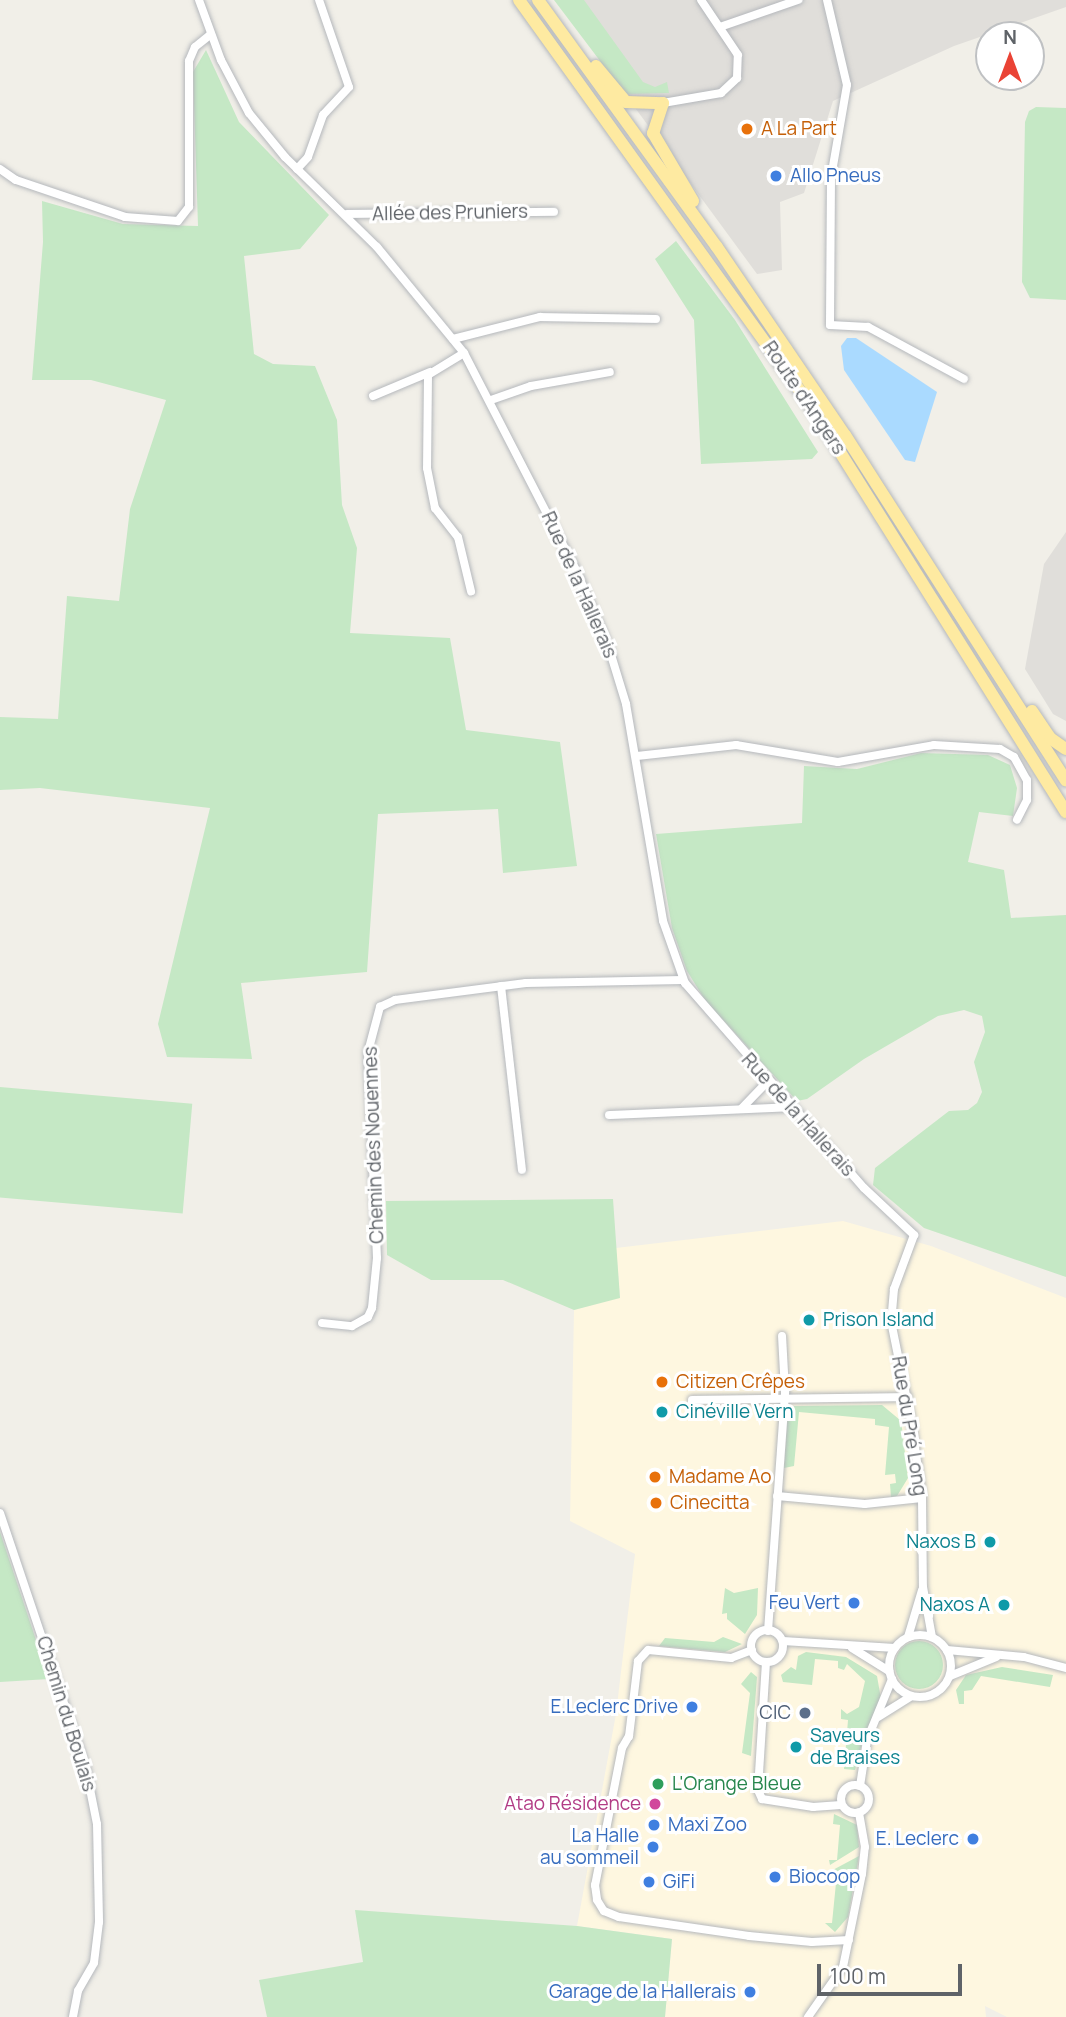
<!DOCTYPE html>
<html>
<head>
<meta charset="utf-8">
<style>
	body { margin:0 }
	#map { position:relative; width:1066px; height:2017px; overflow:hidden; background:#f1efe8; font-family:Manrope,sans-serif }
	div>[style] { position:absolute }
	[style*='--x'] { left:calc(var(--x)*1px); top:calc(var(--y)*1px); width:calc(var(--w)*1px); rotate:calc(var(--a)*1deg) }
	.commercial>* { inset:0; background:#fef7e0 }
	.industrial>* { inset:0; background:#e0deda }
	.green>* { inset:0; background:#c5e8c5; transform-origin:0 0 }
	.round { border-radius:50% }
	.water>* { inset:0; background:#aadaff }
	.roads { filter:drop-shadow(0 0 2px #b5b8bc) drop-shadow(0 0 2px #b5b8bc) }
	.minor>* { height:8px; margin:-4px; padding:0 4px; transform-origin:4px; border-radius:4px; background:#fff }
	.minor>.ring { margin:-4px; padding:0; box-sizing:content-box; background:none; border:8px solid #fff; border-radius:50% }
	.trunk>* { height:12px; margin:-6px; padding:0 6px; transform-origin:6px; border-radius:6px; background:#feeaa1 }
	.dots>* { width:19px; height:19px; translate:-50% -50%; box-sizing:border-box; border:4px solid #fff; border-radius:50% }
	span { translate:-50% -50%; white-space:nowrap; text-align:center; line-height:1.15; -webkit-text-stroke:6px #fff; paint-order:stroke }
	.food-label { font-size:19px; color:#c56008 }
	.left { translate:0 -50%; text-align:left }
	.shop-label { font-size:19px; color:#366cbe }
	.right { translate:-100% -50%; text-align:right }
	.street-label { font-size:19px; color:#5f6368 }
	.culture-label { font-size:19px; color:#0d838f }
	.service-label { font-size:19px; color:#4e5e75 }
	.leisure-label { font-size:19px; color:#27864d }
	.hotel-label { font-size:19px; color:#b23c85 }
	.north { position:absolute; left:975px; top:21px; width:70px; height:70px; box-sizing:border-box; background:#fff; border:2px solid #bfc1c3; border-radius:50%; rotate:0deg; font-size:19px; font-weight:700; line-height:28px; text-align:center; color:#5f6368 }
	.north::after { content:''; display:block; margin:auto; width:24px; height:32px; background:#ea4335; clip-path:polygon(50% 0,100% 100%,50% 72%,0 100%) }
	.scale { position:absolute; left:817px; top:1964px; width:145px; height:32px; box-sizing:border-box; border:4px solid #5f6368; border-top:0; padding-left:9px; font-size:21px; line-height:24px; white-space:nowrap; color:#5f6368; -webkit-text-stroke:5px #fff; paint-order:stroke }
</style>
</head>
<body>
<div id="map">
	<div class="commercial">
		<div style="clip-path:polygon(843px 1221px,931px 1246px,1066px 1298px,1066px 2017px,1007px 2017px,985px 2006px,986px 2017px,665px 2017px,672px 1939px,577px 1926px,616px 1714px,635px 1554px,570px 1521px,574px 1310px,620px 1297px,616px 1248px)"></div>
	</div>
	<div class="industrial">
		<div style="clip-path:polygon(556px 0,1066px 0,1066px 7px,954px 46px,833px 101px,804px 193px,780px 202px,782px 270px,757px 274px)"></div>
		<div style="clip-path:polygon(1066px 532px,1066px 721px,1053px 714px,1025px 669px,1044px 564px)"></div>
	</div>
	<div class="green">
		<div style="clip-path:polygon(554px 0,584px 0,643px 82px,655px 87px,667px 82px,669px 93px,625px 94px)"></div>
		<div style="clip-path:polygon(206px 50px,239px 122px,329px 215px,300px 249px,244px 256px,254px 354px,273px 364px,315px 366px,337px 420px,342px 505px,357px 548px,350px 633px,450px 638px,466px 730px,560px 742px,577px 866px,503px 873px,498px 809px,378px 814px,367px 972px,241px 983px,252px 1059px,167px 1057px,158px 1024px,210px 808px,40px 788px,0 790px,0 717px,58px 719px,67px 596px,119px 601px,130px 509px,166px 400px,91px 380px,32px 380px,43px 242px,42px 201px,123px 224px,198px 226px,193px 72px)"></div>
		<div style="clip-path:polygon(1036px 107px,1066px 108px,1066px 300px,1030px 298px,1022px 282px,1025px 122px,1029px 111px)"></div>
		<div style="clip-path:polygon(676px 241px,735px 320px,818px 452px,812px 459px,701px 464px,694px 320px,655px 259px)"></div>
		<div style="clip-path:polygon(921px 753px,988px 755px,1010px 765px,1017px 788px,1013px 816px,979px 812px,968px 862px,1004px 870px,1011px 918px,1066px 915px,1066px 1277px,924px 1228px,873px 1185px,875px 1168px,949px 1111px,968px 1110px,977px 1103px,982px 1092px,974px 1062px,985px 1032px,982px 1016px,964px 1010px,938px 1016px,864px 1059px,807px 1099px,797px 1101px,705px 1000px,687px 971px,672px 928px,656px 834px,802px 823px,804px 766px,857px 769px)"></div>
		<div style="left:0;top:1087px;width:193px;height:110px;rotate:5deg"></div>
		<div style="clip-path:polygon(613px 1199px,620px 1298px,574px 1310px,503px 1280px,431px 1280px,387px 1255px,386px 1201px)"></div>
		<div style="clip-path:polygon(882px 1405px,900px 1420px,902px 1428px,908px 1478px,897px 1496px,891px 1497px,890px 1484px,896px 1483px,895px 1474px,885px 1475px,889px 1427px,875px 1425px,875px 1419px,799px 1412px,794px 1466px,784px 1468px,788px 1411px,794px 1406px)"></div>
		<div style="clip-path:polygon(0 1532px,49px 1679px,0 1682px)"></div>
		<div style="clip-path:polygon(725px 1588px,734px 1593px,758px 1588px,757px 1615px,745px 1634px,727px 1619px,727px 1613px,722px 1614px)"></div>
		<div style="clip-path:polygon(723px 1637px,742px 1644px,725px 1652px,659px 1646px,665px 1638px,714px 1642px)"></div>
		<div class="round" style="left:895px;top:1641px;width:48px;height:48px"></div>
		<div style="clip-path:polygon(806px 1652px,846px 1657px,877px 1676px,881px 1699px,864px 1735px,855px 1770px,844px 1769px,848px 1720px,841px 1719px,841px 1709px,847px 1714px,859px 1707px,865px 1681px,847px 1664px,844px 1670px,838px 1668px,838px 1661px,815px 1659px,812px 1685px,783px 1682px,781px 1675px,791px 1667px,796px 1670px,798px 1656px)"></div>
		<div style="clip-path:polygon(1002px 1667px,1053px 1675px,1050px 1687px,981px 1676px,972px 1690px,964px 1691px,964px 1704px,959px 1704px,956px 1690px,966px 1675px)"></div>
		<div style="clip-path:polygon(751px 1672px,757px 1677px,751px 1756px,742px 1753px,750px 1693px,741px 1684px)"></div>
		<div style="clip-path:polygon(834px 1814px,857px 1825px,859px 1847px,830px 1865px,829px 1860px,837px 1860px,840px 1825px,833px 1824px)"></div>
		<div style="clip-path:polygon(859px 1856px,848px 1917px,835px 1932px,825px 1923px,832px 1923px,837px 1873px,829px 1872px)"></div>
		<div style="clip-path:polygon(355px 1910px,577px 1926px,672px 1939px,665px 2017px,267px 2017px,259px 1980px,363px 1962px)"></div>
	</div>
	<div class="water">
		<div style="clip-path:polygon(847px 338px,856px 338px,937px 392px,915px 462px,905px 460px,844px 370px,841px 346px)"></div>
	</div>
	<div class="roads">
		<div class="minor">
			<div style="--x:199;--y:0;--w:64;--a:69.9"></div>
			<div style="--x:221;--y:60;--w:60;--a:62.2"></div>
			<div style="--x:249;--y:113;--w:57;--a:50.7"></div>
			<div style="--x:285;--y:157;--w:129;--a:44.4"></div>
			<div style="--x:377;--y:247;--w:137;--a:50.6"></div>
			<div style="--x:464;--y:353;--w:244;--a:62.7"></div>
			<div style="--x:576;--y:570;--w:82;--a:66.9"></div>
			<div style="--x:608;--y:645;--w:62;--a:73"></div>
			<div style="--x:626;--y:704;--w:220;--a:80.3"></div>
			<div style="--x:663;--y:921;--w:66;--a:70.5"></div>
			<div style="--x:685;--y:983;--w:272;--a:48.9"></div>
			<div style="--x:864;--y:1188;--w:69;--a:43.2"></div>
			<div style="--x:914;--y:1235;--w:58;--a:110.3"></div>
			<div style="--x:894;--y:1289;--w:32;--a:95"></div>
			<div style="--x:891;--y:1321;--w:106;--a:78.6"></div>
			<div style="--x:912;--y:1425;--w:74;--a:82.2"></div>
			<div style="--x:922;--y:1498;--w:89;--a:89.4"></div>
			<div style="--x:923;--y:1587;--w:51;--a:79.8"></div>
			<div style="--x:827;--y:0;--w:87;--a:76.8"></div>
			<div style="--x:847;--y:85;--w:94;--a:99.8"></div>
			<div style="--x:831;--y:178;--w:147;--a:90.4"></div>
			<div style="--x:830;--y:325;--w:38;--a:3"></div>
			<div style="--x:868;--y:327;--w:109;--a:28.4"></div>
			<div style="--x:720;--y:27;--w:83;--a:-19.1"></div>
			<div style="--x:663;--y:103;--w:59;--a:-9.8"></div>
			<div style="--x:721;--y:93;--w:22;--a:-43"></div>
			<div style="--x:737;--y:78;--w:23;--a:-88"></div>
			<div style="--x:738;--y:55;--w:66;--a:-123.9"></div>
			<div style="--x:0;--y:169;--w:19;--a:35"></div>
			<div style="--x:16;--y:180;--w:115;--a:18.7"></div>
			<div style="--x:125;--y:217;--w:53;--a:4.3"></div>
			<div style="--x:178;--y:221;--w:18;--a:-52"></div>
			<div style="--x:189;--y:207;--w:146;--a:-90"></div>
			<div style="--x:189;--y:61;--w:15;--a:-67"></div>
			<div style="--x:195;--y:47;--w:19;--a:-39"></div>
			<div style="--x:297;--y:169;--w:16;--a:-47"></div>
			<div style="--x:308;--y:157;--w:45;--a:-70.3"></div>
			<div style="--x:323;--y:115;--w:38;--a:-47"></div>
			<div style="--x:349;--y:87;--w:92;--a:-109"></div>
			<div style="--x:347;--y:214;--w:207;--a:-0.6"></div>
			<div style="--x:453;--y:339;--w:90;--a:-14.2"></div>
			<div style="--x:540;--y:317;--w:116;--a:1"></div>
			<div style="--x:464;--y:353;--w:42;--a:148.6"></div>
			<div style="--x:428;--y:375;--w:93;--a:90.6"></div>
			<div style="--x:427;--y:468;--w:41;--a:78.7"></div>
			<div style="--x:435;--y:508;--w:37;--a:52"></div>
			<div style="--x:458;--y:537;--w:56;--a:76.5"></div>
			<div style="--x:373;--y:396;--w:62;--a:-22.8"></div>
			<div style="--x:491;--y:400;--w:42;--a:-19.3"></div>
			<div style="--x:531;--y:386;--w:80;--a:-10"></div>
			<div style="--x:637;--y:756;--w:100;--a:-6.3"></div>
			<div style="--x:736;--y:745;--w:103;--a:9.5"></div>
			<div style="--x:838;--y:762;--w:97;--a:-10"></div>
			<div style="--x:934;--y:745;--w:66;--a:3.5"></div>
			<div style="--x:1000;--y:749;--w:16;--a:30"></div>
			<div style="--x:1014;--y:757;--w:26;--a:61"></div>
			<div style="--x:1027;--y:780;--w:20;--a:90"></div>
			<div style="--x:1027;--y:800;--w:22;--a:117"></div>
			<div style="--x:501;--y:986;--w:185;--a:83.5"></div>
			<div style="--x:742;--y:1108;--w:37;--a:-46"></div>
			<div style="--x:609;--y:1115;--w:182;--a:-2.5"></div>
			<div style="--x:322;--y:1323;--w:30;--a:6"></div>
			<div style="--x:352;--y:1326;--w:18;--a:-29"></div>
			<div style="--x:368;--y:1317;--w:10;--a:-66"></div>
			<div style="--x:372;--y:1308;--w:50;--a:-84.3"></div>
			<div style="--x:377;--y:1258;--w:206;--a:-92.5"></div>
			<div style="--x:368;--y:1052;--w:47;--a:-75.1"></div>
			<div style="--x:380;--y:1007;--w:17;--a:-25"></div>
			<div style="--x:395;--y:1000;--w:132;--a:-7.4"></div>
			<div style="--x:526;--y:983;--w:157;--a:-1.1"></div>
			<div style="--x:692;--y:1400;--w:216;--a:-0.8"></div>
			<div style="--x:777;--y:1496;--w:88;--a:5.2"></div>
			<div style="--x:865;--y:1504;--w:57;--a:-6"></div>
			<div style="--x:0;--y:1513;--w:270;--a:71.4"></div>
			<div style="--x:86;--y:1769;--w:56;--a:78.7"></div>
			<div style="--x:97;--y:1824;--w:98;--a:88.8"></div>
			<div style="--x:99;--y:1922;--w:41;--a:97"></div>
			<div style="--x:94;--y:1963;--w:32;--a:120"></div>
			<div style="--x:78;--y:1991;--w:26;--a:101"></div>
			<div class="ring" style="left:751px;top:1630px;width:24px;height:24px"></div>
			<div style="--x:768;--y:1631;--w:241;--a:-85.9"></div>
			<div style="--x:785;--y:1391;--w:55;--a:-93.1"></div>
			<div class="ring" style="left:889px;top:1635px;width:54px;height:54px"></div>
			<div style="--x:908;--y:1637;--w:49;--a:-73.4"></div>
			<div style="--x:783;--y:1641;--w:112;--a:3.6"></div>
			<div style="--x:852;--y:1648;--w:44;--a:31.9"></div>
			<div style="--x:752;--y:1650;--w:22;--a:159"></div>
			<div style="--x:731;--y:1658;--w:83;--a:-174.5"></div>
			<div style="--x:648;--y:1650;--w:15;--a:132"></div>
			<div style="--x:638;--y:1661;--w:76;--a:96.8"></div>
			<div style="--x:629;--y:1736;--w:14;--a:120"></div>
			<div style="--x:622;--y:1748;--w:140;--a:101.1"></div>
			<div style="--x:595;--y:1885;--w:15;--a:82"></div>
			<div style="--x:597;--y:1900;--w:13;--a:58"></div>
			<div style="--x:604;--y:1911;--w:16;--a:22"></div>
			<div style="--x:619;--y:1917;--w:131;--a:8.3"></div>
			<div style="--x:749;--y:1936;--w:63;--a:5.4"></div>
			<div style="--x:812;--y:1942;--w:37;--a:-3"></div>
			<div style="--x:947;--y:1650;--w:77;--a:5.2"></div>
			<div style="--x:1024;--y:1657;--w:43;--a:14.7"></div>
			<div style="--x:766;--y:1662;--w:128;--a:93.6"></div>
			<div style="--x:758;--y:1790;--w:10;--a:66"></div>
			<div style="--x:762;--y:1799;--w:52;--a:8.9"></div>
			<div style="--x:813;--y:1807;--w:28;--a:-4"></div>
			<div style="--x:950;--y:1676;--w:50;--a:-22.4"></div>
			<div style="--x:878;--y:1717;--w:39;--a:-32"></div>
			<div class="ring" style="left:841px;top:1785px;width:20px;height:20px"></div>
			<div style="--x:860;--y:1786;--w:47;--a:-81.3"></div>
			<div style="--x:867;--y:1740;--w:66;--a:-67.7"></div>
			<div style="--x:808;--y:2017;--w:61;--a:-55"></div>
			<div style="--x:843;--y:1967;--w:95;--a:-78.5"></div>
			<div style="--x:862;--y:1874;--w:27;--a:-84"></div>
			<div style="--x:865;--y:1847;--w:35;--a:-100"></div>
		</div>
		<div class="trunk">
			<div style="--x:519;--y:0;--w:504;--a:54.29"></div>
			<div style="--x:813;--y:409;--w:476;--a:57.9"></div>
			<div style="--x:538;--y:0;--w:305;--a:54.1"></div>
			<div style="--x:717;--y:247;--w:227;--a:55.8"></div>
			<div style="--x:845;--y:435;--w:410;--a:57.4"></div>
			<div style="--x:596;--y:66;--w:47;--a:50.2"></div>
			<div style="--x:626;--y:102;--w:37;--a:2"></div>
			<div style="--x:663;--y:103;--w:32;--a:108"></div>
			<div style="--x:653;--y:133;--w:79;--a:59.5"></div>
			<div style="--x:1032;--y:711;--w:32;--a:56"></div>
			<div style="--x:1050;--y:738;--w:19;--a:35"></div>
		</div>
	</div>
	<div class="dots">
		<div style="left:747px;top:129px;background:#e8710a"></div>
		<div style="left:776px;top:176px;background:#3f7fe0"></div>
		<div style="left:809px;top:1320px;background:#0f9aa8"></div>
		<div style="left:662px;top:1382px;background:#e8710a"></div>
		<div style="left:662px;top:1412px;background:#0f9aa8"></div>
		<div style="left:655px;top:1477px;background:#e8710a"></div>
		<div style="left:656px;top:1503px;background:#e8710a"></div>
		<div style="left:990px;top:1542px;background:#0f9aa8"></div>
		<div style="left:854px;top:1603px;background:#3f7fe0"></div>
		<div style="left:1004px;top:1605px;background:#0f9aa8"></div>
		<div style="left:692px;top:1707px;background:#3f7fe0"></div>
		<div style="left:805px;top:1713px;background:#5c6f8a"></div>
		<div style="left:796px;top:1747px;background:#0f9aa8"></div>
		<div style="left:658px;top:1784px;background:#2e9e5b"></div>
		<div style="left:655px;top:1804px;background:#d1479c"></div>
		<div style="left:654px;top:1825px;background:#3f7fe0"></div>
		<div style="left:973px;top:1839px;background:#3f7fe0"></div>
		<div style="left:653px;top:1847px;background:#3f7fe0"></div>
		<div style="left:775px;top:1877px;background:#3f7fe0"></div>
		<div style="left:649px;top:1882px;background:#3f7fe0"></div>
		<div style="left:750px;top:1992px;background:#3f7fe0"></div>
	</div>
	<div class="food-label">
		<span class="left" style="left:761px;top:129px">A La Part</span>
		<span class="left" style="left:676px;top:1382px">Citizen Crêpes</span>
		<span class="left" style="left:669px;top:1477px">Madame Ao</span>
		<span class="left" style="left:670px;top:1503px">Cinecitta</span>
	</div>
	<div class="shop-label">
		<span class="left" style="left:790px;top:176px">Allo Pneus</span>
		<span class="right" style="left:840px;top:1603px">Feu Vert</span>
		<span class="right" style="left:678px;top:1707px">E.Leclerc Drive</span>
		<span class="left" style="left:668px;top:1825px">Maxi Zoo</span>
		<span class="right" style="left:639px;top:1847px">La Halle<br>au sommeil</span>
		<span class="right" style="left:959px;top:1839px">E. Leclerc</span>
		<span class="left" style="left:789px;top:1877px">Biocoop</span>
		<span class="left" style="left:663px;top:1882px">GiFi</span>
		<span class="right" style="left:736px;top:1992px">Garage de la Hallerais</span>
	</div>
	<div class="street-label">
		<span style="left:450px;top:213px;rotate:-1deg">Allée des Pruniers</span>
		<span style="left:804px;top:398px;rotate:56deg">Route d'Angers</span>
		<span style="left:579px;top:585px;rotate:66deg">Rue de la Hallerais</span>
		<span style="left:798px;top:1115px;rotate:48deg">Rue de la Hallerais</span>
		<span style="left:374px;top:1145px;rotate:-92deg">Chemin des Nouennes</span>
		<span style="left:909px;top:1426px;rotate:81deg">Rue du Pré Long</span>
		<span style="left:66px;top:1714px;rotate:73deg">Chemin du Boulais</span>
	</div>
	<div class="culture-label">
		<span class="left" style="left:823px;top:1320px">Prison Island</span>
		<span class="left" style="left:676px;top:1412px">Cinéville Vern</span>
		<span class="right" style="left:976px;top:1542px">Naxos B</span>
		<span class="right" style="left:990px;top:1605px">Naxos A</span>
		<span class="left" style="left:810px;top:1747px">Saveurs<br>de Braises</span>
	</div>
	<div class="service-label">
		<span class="right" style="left:791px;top:1713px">CIC</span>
	</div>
	<div class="leisure-label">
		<span class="left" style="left:672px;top:1784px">L'Orange Bleue</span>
	</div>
	<div class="hotel-label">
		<span class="right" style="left:641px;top:1804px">Atao Résidence</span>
	</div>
	<div class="north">N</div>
	<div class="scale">100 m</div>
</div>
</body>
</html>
